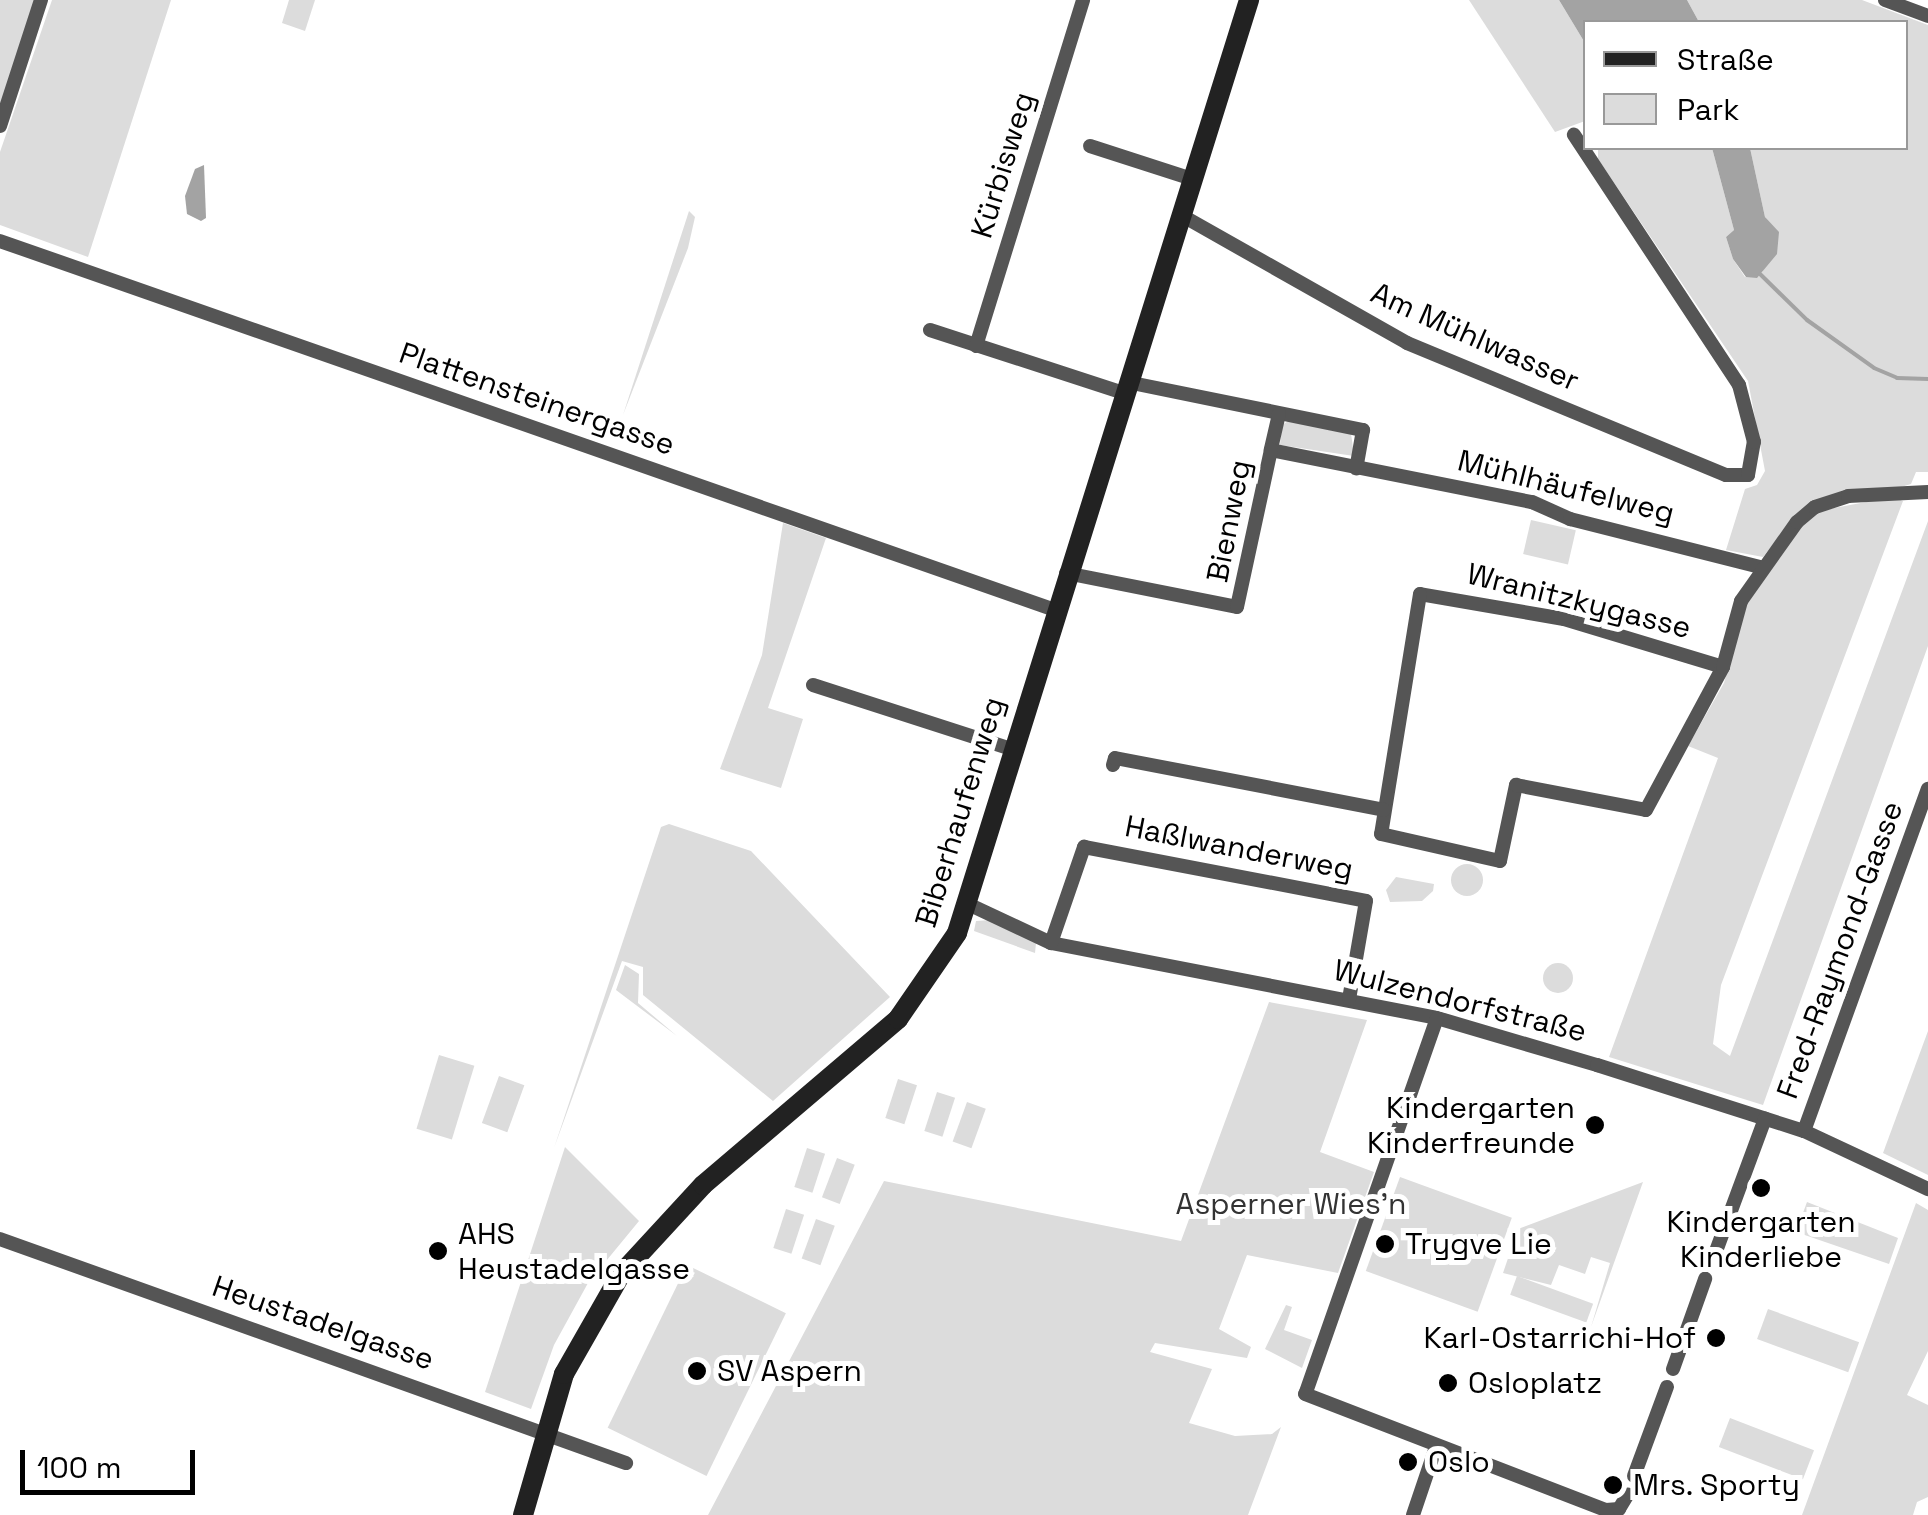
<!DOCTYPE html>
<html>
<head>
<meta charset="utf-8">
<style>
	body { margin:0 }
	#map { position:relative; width:1928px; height:1515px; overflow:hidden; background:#fff; font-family:"Space Grotesk",sans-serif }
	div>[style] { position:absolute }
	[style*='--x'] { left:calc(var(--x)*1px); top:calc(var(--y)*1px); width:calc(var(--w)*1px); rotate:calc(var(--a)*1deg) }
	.green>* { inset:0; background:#dcdcdc; transform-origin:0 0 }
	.round { border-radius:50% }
	.water>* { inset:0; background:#a3a3a3 }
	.stream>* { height:4px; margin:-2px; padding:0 2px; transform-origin:2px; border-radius:2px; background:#a3a3a3 }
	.minor>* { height:14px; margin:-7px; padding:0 7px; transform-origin:7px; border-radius:7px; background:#555 }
	.secondary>* { height:20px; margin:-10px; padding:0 10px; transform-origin:10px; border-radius:10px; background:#222 }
	.dots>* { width:28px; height:28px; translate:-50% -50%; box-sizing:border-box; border:5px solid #fff; border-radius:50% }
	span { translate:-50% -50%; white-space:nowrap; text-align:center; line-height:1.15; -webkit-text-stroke:10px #fff; paint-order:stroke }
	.street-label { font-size:30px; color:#000 }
	.poi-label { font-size:30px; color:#000 }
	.right { translate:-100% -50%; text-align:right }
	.left { translate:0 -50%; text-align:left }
	.park-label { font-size:30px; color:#333 }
	.legend { position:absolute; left:1583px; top:20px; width:325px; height:130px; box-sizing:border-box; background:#fff; border:2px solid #999; margin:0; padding:12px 18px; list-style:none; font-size:30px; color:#000 }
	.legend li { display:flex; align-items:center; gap:20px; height:50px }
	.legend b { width:50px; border:2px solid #999 }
	.scale { position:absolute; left:20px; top:1450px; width:175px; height:45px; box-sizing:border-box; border:5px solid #000; border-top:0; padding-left:12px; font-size:30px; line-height:35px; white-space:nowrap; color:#000; -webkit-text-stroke:8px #fff; paint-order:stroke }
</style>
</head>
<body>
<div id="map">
	<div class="green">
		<div style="clip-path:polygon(0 0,36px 0,0 112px)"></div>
		<div style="clip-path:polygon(52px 0,171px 0,88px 257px,0 225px,0 152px)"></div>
		<div style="clip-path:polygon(289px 0,315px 0,305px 31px,282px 23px)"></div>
		<div style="clip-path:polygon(1469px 0,1559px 0,1585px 43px,1585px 121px,1555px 132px)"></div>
		<div style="clip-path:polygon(1687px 0,1862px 0,1928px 25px,1928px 472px,1916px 472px,1911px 484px,1792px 520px,1763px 557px,1726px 550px,1745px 489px,1757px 485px,1765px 471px,1748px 381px,1598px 159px,1598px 148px,1712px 148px,1734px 230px,1726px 237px,1733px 259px,1745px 277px,1761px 275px,1777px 235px,1765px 217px,1750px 148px,1906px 148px,1906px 22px,1699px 22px)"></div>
		<div style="clip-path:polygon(689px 211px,695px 217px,688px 248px,623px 415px)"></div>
		<div style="clip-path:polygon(1290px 420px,1351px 433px,1354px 456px,1280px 445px,1282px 425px)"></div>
		<div style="clip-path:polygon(1893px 497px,1903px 501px,1721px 985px,1713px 1044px,1730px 1056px,1928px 521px,1928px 646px,1763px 1105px,1609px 1057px,1718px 758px,1688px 746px,1724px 683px,1743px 610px,1784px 543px,1818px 511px)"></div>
		<div style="left:1531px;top:520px;width:46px;height:35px;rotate:13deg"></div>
		<div style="clip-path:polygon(783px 523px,826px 538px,768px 708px,803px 719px,781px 788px,720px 769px,762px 655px)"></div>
		<div style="clip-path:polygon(669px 824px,751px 851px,890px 997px,773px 1101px,643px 995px,643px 967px,622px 961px,554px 1148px,661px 827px)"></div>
		<div class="round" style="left:1451px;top:864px;width:32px;height:32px"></div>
		<div style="clip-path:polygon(1396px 877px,1434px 884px,1433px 891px,1422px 901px,1390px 902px,1386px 890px)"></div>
		<div style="clip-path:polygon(991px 920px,1036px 943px,1035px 953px,974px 931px,976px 921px)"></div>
		<div class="round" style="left:1543px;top:963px;width:30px;height:30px"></div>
		<div style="clip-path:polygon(625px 965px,639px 974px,638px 1003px,677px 1036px,616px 990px)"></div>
		<div style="clip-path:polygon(1269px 1002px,1367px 1020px,1320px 1152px,1374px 1172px,1338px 1273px,1247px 1255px,1219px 1329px,1251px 1347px,1247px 1358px,1155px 1343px,1150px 1352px,1212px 1369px,1189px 1423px,1235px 1436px,1272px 1434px,1281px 1427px,1248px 1515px,708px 1515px,884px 1181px,1181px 1241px)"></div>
		<div style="clip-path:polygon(1928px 1031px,1928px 1175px,1883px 1153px)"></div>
		<div style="left:439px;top:1055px;width:37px;height:77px;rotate:17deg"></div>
		<div style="left:499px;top:1076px;width:27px;height:50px;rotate:20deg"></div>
		<div style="left:898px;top:1079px;width:20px;height:41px;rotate:18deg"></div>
		<div style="left:937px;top:1092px;width:19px;height:41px;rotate:18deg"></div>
		<div style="left:967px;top:1102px;width:20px;height:42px;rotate:20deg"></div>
		<div style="clip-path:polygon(565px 1147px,639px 1221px,588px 1283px,554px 1345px,531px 1409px,485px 1392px)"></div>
		<div style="left:807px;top:1148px;width:19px;height:41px;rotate:18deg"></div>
		<div style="left:837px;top:1158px;width:19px;height:42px;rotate:21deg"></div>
		<div style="left:1400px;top:1177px;width:119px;height:100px;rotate:20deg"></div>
		<div style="clip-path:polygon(1643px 1182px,1591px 1327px,1610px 1263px,1591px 1257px,1585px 1274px,1559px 1265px,1551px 1285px,1503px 1273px,1518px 1229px)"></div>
		<div style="clip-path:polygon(1807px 1202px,1898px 1238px,1889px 1264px,1796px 1232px)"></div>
		<div style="clip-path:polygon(1916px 1203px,1928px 1210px,1928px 1351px,1907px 1395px,1928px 1405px,1928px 1497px,1917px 1502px,1913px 1515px,1802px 1515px)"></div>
		<div style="left:786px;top:1209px;width:19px;height:41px;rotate:18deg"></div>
		<div style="left:816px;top:1219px;width:20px;height:42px;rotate:20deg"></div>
		<div style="left:687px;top:1265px;width:110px;height:181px;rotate:26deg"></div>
		<div style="left:1517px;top:1276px;width:81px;height:20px;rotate:20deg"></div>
		<div style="clip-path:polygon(1286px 1305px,1292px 1307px,1284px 1330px,1312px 1340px,1302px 1368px,1265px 1349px)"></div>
		<div style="left:1768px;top:1309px;width:97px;height:32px;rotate:20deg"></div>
		<div style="left:1730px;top:1418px;width:90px;height:31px;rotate:21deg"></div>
	</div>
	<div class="water">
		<div style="clip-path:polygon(1559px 0,1687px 0,1699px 22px,1586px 22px,1585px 43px)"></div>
		<div style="clip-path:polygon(1712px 148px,1750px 148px,1765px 217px,1779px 232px,1777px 254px,1757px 278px,1746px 277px,1733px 259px,1726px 237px,1734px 230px)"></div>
		<div style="clip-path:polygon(204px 165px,206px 218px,201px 221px,187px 214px,185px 196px,195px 169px)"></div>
	</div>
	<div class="stream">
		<div style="--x:1760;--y:274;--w:66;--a:44.4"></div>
		<div style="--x:1807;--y:320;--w:82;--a:35.6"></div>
		<div style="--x:1874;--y:368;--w:25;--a:23"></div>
		<div style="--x:1897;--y:378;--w:31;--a:2"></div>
	</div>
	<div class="minor">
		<div style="--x:1885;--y:0;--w:46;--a:20.4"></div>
		<div style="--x:0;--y:126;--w:133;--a:-72"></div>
		<div style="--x:1090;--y:146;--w:107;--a:17.9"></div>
		<div style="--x:1181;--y:215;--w:260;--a:29.5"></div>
		<div style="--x:1407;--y:343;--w:345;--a:22.5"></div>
		<div style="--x:1726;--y:475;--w:22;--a:0"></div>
		<div style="--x:1748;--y:475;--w:34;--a:-80"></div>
		<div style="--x:1754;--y:442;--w:59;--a:-104.7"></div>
		<div style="--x:1739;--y:385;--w:300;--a:-123.4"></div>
		<div style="--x:0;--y:241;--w:1118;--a:19.28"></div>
		<div style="--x:930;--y:330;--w:204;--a:18"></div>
		<div style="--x:976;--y:346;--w:362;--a:-72.8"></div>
		<div style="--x:1127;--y:382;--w:241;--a:11.5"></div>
		<div style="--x:1363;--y:430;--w:39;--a:100"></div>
		<div style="--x:1279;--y:414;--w:37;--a:103"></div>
		<div style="--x:1271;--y:450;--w:266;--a:11.3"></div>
		<div style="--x:1532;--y:502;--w:42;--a:24.1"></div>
		<div style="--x:1570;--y:519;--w:196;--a:14.2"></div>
		<div style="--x:1066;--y:573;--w:174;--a:11.2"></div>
		<div style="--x:1237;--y:607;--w:161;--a:-77.8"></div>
		<div style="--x:1723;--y:667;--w:166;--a:-163.2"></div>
		<div style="--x:1564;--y:619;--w:146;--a:-170.2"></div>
		<div style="--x:1420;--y:594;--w:243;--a:99.2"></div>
		<div style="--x:1381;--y:834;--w:122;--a:12.8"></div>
		<div style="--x:1500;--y:861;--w:78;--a:-78.1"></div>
		<div style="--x:1516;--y:785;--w:132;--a:10.9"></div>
		<div style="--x:1646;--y:810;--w:162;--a:-61.7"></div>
		<div style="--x:1723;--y:667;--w:68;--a:-74.7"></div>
		<div style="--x:1741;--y:601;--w:97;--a:-54.7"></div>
		<div style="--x:1797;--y:522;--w:23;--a:-40"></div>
		<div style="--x:1815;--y:507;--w:35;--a:-18"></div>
		<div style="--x:1848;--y:496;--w:80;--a:-2.9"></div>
		<div style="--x:813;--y:685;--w:208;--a:17.9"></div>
		<div style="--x:1113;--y:765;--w:7;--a:-74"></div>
		<div style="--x:1115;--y:758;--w:274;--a:10.9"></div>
		<div style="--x:968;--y:904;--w:92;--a:25.2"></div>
		<div style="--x:1051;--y:943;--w:393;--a:11"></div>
		<div style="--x:1437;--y:1018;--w:167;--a:16.4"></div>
		<div style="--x:1597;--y:1065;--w:217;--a:17.7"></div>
		<div style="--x:1804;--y:1131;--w:137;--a:25.1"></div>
		<div style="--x:1051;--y:943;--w:102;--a:-71"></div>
		<div style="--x:1084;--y:847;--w:287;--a:10.8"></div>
		<div style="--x:1366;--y:901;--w:99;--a:99.8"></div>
		<div style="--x:1437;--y:1018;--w:398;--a:109.3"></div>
		<div style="--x:1305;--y:1394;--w:323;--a:21.1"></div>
		<div style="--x:1606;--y:1510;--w:13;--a:-4"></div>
		<div style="--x:1619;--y:1509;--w:17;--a:-59"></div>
		<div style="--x:1804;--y:1131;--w:364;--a:-70.1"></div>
		<div style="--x:0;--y:1239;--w:665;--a:19.69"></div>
		<div style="--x:1712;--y:1262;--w:153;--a:-69.7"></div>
		<div style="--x:1673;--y:1369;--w:96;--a:-70.4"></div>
		<div style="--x:1634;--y:1476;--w:95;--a:-69.7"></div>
		<div style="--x:1413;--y:1515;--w:72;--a:-71.3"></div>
	</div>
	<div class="secondary">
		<div style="--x:523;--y:1515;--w:147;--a:-73.8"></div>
		<div style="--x:564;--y:1374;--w:115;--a:-60.3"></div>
		<div style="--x:621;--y:1274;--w:121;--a:-47.3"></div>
		<div style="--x:703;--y:1185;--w:256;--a:-40.4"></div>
		<div style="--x:898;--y:1019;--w:104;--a:-55.5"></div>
		<div style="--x:957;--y:933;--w:978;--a:-72.62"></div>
	</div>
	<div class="dots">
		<div style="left:1595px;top:1125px;background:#000"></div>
		<div style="left:1761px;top:1188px;background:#000"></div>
		<div style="left:1385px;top:1244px;background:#000"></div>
		<div style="left:438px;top:1251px;background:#000"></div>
		<div style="left:1716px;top:1338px;background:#000"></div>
		<div style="left:697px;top:1371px;background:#000"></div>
		<div style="left:1448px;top:1383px;background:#000"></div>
		<div style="left:1408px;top:1462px;background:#000"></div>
		<div style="left:1613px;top:1485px;background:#000"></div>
	</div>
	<div class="street-label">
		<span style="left:1003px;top:165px;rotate:-73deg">Kürbisweg</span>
		<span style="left:1475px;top:337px;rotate:24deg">Am Mühlwasser</span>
		<span style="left:537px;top:399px;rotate:19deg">Plattensteinergasse</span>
		<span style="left:1566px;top:487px;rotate:14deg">Mühlhäufelweg</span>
		<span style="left:1229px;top:521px;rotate:-79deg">Bienweg</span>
		<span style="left:1579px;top:601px;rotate:14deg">Wranitzkygasse</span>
		<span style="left:960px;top:812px;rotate:-73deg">Biberhaufenweg</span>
		<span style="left:1239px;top:848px;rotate:11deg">Haßlwanderweg</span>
		<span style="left:1840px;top:950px;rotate:-70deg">Fred-Raymond-Gasse</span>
		<span style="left:1460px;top:1001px;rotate:14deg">Wulzendorfstraße</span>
		<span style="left:323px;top:1323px;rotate:19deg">Heustadelgasse</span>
	</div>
	<div class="poi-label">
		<span class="right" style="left:1575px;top:1125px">Kindergarten<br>Kinderfreunde</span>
		<span style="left:1761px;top:1239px">Kindergarten<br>Kinderliebe</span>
		<span class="left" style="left:458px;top:1251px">AHS<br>Heustadelgasse</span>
		<span class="left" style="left:1405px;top:1244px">Trygve Lie</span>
		<span class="right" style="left:1696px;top:1338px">Karl-Ostarrichi-Hof</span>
		<span class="left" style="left:717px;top:1371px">SV Aspern</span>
		<span class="left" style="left:1468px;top:1383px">Osloplatz</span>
		<span class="left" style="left:1428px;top:1462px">Oslo</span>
		<span class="left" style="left:1633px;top:1485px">Mrs. Sporty</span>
	</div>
	<div class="park-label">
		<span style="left:1291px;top:1204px">Asperner Wies'n</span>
	</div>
	<ul class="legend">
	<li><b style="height:12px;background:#222"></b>Straße</li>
	<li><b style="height:28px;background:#dcdcdc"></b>Park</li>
	</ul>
	<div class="scale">100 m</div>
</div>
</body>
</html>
